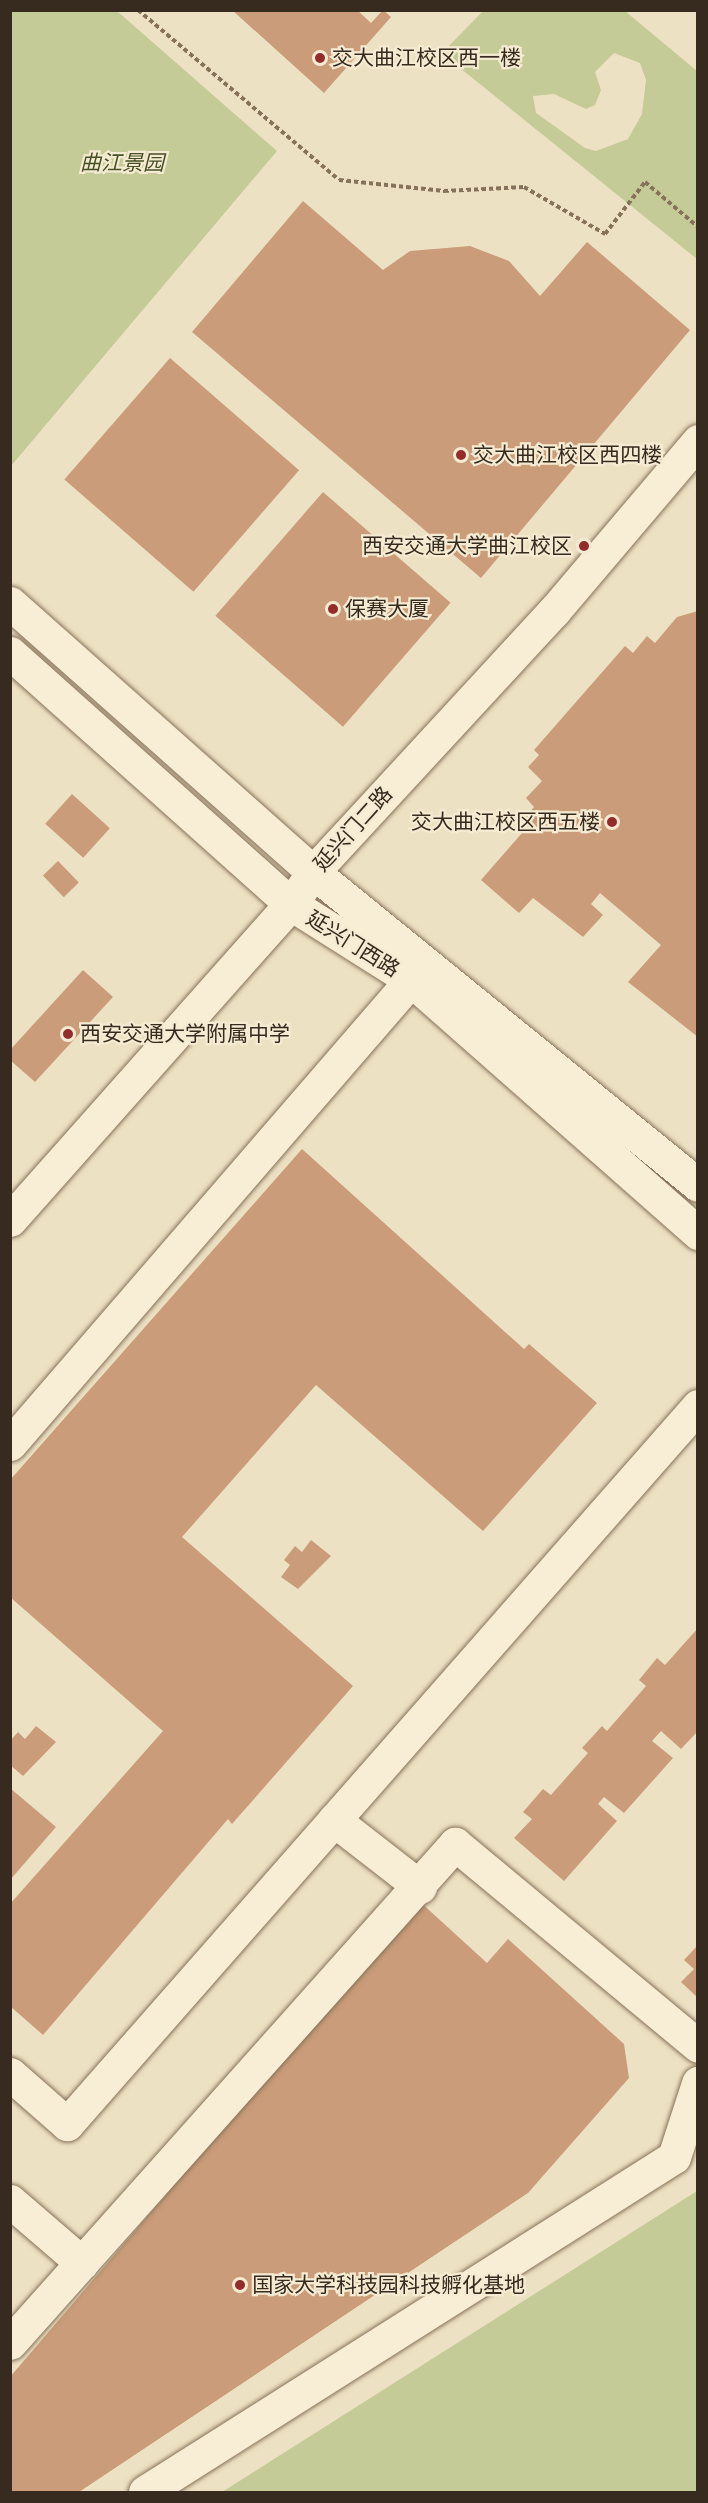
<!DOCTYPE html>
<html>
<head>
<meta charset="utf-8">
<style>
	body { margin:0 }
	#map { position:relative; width:708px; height:2503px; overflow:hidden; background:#ede1c3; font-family:"Libre Baskerville","Noto Sans SC",serif }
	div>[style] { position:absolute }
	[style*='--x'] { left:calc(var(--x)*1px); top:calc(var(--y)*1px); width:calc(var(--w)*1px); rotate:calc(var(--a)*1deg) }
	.green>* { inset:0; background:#c4cb97 }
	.building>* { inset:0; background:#ca9c79; transform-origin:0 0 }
	.path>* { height:4px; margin-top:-2px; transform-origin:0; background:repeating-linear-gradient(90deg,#86725a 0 4.5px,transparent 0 7.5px) }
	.roads { filter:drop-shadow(0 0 2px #86725a) drop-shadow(0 0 2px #86725a) }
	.minor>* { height:33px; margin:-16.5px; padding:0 16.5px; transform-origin:16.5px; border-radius:16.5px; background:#f8eed6 }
	.dots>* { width:16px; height:16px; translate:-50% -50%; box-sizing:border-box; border:3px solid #f4ebd2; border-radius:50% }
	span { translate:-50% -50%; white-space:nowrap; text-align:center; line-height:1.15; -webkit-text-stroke:4.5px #f4ebd2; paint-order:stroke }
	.poi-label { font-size:21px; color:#372a1e }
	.left { translate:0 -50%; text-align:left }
	.right { translate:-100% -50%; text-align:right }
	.park-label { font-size:21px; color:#465225; font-style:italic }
	.street-label { font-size:21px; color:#372a1e }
	.frame { position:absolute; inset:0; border:12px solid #372a1e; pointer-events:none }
</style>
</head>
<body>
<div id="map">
	<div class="green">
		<div style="clip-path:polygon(11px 10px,117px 11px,277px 151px,11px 466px)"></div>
		<div style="clip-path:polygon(evenodd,483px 11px,625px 11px,697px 71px,697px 259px,450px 60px,446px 49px,483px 11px,614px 53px,640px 63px,646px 80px,642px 114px,628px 139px,596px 151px,585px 148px,536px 113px,533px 96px,554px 94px,586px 109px,595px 105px,601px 90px,595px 72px,614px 53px)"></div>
		<div style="clip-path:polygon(697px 2191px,697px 2492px,222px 2492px)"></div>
	</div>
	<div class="building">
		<div style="clip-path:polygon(232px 10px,357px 10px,371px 23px,383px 10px,391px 17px,324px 93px)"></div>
		<div style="clip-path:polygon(303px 201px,383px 270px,410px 251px,470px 246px,509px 261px,540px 296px,587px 242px,690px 330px,481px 578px,192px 332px)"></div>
		<div style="left:170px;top:358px;width:171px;height:161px;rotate:41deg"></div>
		<div style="left:323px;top:492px;width:169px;height:164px;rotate:41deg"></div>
		<div style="clip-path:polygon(698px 611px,698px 1037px,628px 982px,661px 945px,600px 893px,591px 904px,603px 915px,583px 937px,533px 898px,519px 913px,481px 880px,529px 825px,523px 820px,534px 807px,526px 798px,542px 781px,528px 767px,539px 755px,534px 750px,625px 646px,633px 653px,647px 636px,655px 643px,677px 617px)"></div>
		<div style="left:72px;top:794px;width:51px;height:40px;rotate:42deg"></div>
		<div style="left:58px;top:861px;width:30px;height:21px;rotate:46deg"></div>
		<div style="clip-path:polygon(83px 970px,113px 997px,35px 1082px,10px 1060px,10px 1050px)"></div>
		<div style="clip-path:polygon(302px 1149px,524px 1349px,529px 1344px,597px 1403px,483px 1531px,316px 1385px,182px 1537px,353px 1686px,232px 1824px,228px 1819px,43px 2035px,10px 2006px,10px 1904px,163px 1731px,10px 1597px,10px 1480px)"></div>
		<div style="clip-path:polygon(311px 1540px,331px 1556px,298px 1589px,281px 1577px,290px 1565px,284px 1560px,295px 1546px,302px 1552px)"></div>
		<div style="clip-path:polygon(698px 1628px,698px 1731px,681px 1749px,661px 1731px,652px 1741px,673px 1758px,624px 1813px,604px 1797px,598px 1804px,617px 1821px,564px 1881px,514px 1838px,532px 1819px,523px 1812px,543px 1789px,551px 1795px,588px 1753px,582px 1748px,602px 1726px,607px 1731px,646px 1686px,639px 1680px,657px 1658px,665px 1665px)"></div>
		<div style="clip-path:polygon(36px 1726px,56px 1742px,23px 1776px,10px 1765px,10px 1741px,18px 1732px,25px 1739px)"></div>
		<div style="clip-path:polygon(10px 1788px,56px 1827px,10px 1880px)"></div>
		<div style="clip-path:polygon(418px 1900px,487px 1963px,508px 1939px,624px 2044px,629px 2078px,528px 2193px,79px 2492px,10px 2492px,10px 2377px)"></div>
		<div style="clip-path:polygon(698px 1945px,698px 1998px,681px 1982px,694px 1969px,684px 1960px)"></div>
	</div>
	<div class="path">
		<div style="--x:138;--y:10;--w:263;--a:40.2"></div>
		<div style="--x:339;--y:180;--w:106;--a:6"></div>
		<div style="--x:444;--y:191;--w:80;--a:-2.9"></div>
		<div style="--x:524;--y:187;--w:94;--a:30.1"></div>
		<div style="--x:605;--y:234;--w:66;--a:-52.4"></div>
		<div style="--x:645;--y:182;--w:70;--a:40.3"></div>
	</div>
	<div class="roads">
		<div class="minor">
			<div style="--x:10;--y:603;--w:405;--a:41.6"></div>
			<div style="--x:313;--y:872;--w:496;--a:39.1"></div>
			<div style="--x:10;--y:653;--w:377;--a:41.8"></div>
			<div style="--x:291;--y:904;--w:142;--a:32.3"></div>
			<div style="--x:411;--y:980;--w:383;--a:41.4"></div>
			<div style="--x:10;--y:1220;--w:423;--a:-48.4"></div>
			<div style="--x:291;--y:904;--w:39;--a:-55"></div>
			<div style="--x:313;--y:872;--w:355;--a:-47.3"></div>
			<div style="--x:554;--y:611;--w:223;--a:-49.7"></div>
			<div style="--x:10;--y:1444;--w:613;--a:-49.17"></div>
			<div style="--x:334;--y:1820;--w:109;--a:37.9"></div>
			<div style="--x:10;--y:2074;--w:76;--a:41.3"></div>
			<div style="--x:67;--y:2124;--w:956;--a:-48.69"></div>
			<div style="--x:10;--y:2201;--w:95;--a:40.7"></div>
			<div style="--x:10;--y:2343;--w:669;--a:-48.27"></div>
			<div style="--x:455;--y:1844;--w:316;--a:39.7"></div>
			<div style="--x:145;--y:2492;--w:626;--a:-32.34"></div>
			<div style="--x:674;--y:2157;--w:78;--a:-72"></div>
		</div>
	</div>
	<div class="dots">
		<div style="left:320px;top:58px;background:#942c2b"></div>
		<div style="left:461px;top:455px;background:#942c2b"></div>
		<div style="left:584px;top:546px;background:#942c2b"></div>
		<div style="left:333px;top:609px;background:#942c2b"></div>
		<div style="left:612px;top:822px;background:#942c2b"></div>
		<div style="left:68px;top:1034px;background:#942c2b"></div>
		<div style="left:240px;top:2285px;background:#942c2b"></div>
	</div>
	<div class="poi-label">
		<span class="left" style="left:332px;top:58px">交大曲江校区西一楼</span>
		<span class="left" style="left:473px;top:455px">交大曲江校区西四楼</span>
		<span class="right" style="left:572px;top:546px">西安交通大学曲江校区</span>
		<span class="left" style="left:345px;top:609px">保赛大厦</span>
		<span class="right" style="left:600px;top:822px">交大曲江校区西五楼</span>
		<span class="left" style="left:80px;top:1034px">西安交通大学附属中学</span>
		<span class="left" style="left:252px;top:2285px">国家大学科技园科技孵化基地</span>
	</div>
	<div class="park-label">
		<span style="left:122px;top:163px">曲江景园</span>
	</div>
	<div class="street-label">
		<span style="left:353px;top:829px;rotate:-48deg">延兴门二路</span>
		<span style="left:353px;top:944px;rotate:32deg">延兴门西路</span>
	</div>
	<div class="frame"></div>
</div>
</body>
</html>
